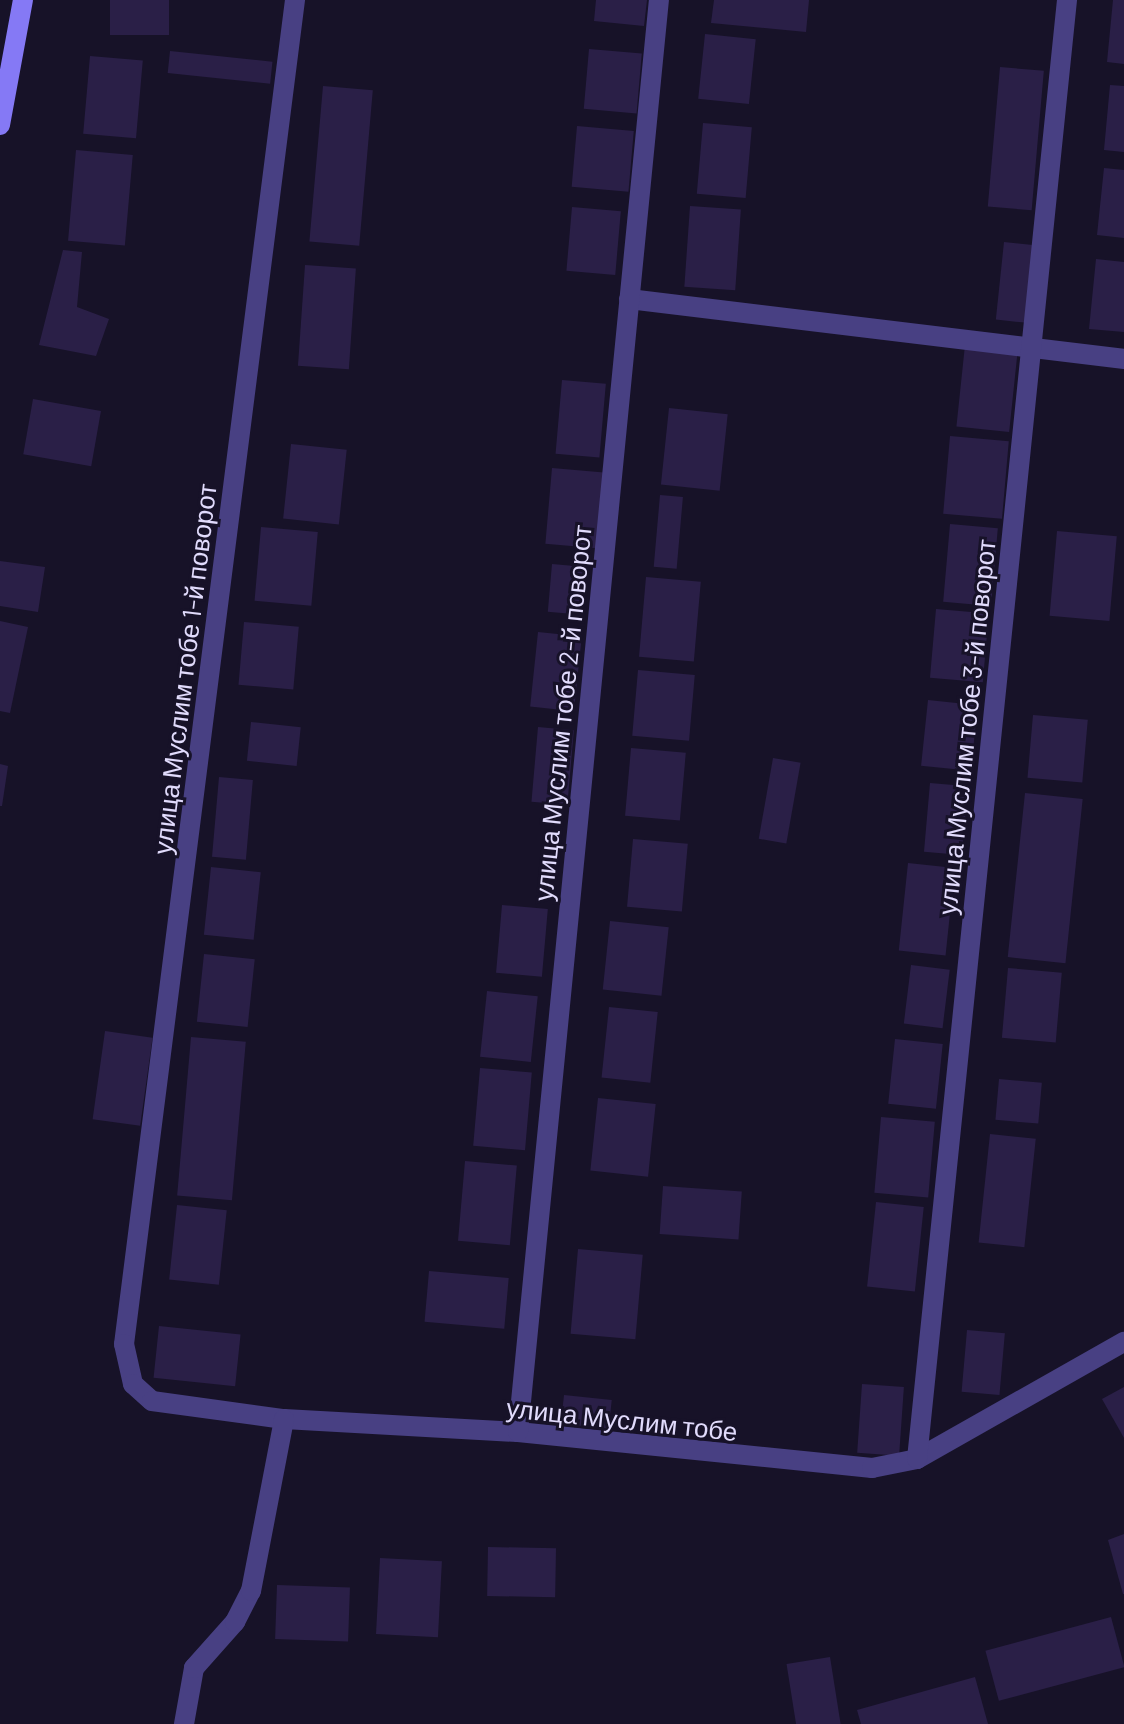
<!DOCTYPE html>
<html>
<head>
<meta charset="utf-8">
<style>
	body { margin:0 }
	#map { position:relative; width:1124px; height:1724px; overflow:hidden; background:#171228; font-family:Barlow,sans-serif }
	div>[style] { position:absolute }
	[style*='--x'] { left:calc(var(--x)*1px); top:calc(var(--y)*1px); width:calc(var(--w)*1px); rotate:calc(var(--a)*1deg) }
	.building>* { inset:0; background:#2a1f47; transform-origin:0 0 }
	.street>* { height:20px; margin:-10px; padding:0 10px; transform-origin:10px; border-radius:10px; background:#484083 }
	.secondary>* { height:20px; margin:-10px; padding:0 10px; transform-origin:10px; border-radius:10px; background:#8579f5 }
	span { translate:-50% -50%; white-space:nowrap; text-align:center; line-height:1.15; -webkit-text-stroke:6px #171228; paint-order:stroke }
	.street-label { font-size:26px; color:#e1dbfc }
</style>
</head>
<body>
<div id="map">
	<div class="building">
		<div style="left:110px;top:0;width:59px;height:35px"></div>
		<div style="clip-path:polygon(596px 0,647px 0,644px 26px,594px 21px)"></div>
		<div style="clip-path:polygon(714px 0,809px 0,806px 32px,711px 23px)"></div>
		<div style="clip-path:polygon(1113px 0,1124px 0,1124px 64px,1107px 62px)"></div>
		<div style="left:705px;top:34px;width:51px;height:65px;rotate:6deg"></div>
		<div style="left:589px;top:49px;width:53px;height:60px;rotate:5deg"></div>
		<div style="left:170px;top:51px;width:103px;height:22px;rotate:6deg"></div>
		<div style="left:90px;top:56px;width:53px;height:78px;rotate:5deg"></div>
		<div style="left:1000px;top:67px;width:44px;height:140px;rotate:5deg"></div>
		<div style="clip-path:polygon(1110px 85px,1124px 86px,1124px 152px,1104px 150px)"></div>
		<div style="left:323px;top:86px;width:50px;height:156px;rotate:5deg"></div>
		<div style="left:703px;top:123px;width:49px;height:71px;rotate:5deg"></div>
		<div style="left:577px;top:126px;width:57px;height:61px;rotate:5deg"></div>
		<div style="left:76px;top:150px;width:57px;height:91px;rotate:5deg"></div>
		<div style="clip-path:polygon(1104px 168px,1124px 170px,1124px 238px,1097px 235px)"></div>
		<div style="left:690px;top:206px;width:51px;height:81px;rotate:4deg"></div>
		<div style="left:572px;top:207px;width:49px;height:64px;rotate:5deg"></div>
		<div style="left:1004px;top:242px;width:29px;height:78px;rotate:6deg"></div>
		<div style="clip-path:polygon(63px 250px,82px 252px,77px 307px,109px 319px,96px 356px,39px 345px)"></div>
		<div style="clip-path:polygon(1096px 259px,1124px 262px,1124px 332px,1089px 329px)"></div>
		<div style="left:305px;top:265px;width:51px;height:101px;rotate:4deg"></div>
		<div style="left:965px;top:345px;width:53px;height:82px;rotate:6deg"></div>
		<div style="left:562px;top:380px;width:44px;height:74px;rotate:5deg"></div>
		<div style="left:33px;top:399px;width:69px;height:56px;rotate:10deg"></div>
		<div style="left:669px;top:408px;width:59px;height:77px;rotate:6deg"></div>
		<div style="left:950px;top:436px;width:59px;height:78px;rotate:5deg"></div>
		<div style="left:291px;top:444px;width:56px;height:75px;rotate:6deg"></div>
		<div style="left:552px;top:468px;width:52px;height:76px;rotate:5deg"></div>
		<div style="left:660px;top:495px;width:23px;height:72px;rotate:5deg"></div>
		<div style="left:950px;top:524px;width:48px;height:78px;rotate:5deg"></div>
		<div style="left:261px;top:527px;width:57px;height:74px;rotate:5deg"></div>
		<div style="left:1057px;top:531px;width:60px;height:85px;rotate:5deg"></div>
		<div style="clip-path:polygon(0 561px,45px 567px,38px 612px,0 606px)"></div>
		<div style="left:552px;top:564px;width:34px;height:48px;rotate:5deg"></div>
		<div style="left:646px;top:577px;width:55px;height:80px;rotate:5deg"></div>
		<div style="left:936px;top:609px;width:53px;height:69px;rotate:5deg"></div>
		<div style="clip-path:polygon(0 621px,28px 627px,10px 713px,0 711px)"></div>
		<div style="left:244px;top:622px;width:55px;height:63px;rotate:5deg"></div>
		<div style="left:538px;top:632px;width:44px;height:75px;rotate:6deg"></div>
		<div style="left:638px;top:670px;width:57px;height:66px;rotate:5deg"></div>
		<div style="left:928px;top:700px;width:50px;height:66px;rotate:6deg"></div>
		<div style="left:1033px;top:715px;width:55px;height:63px;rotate:5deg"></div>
		<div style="left:251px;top:722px;width:50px;height:39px;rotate:6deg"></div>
		<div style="left:538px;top:727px;width:36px;height:75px;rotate:5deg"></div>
		<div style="left:631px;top:748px;width:55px;height:68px;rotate:5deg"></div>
		<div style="left:773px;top:758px;width:28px;height:82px;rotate:10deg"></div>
		<div style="clip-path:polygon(0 764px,8px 766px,2px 806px,0 806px)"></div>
		<div style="left:219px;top:777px;width:34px;height:80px;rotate:5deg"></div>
		<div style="left:930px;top:783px;width:38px;height:69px;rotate:5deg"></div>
		<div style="left:1025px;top:793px;width:58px;height:165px;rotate:6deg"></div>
		<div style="left:633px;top:839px;width:55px;height:68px;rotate:5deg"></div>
		<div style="left:908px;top:863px;width:47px;height:88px;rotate:6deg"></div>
		<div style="left:211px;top:867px;width:50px;height:68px;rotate:6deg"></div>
		<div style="left:502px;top:905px;width:46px;height:68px;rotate:5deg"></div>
		<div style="left:610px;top:921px;width:59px;height:69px;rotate:6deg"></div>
		<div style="left:204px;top:954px;width:51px;height:68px;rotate:6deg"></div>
		<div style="left:911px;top:965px;width:39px;height:59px;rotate:7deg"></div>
		<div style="left:1008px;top:968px;width:54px;height:70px;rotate:5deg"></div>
		<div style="left:487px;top:991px;width:51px;height:66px;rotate:6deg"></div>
		<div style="left:609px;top:1007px;width:49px;height:71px;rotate:6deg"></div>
		<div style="left:105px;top:1031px;width:48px;height:89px;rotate:8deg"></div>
		<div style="left:191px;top:1037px;width:55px;height:159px;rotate:5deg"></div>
		<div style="left:895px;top:1039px;width:48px;height:65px;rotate:6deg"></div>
		<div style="left:480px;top:1068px;width:52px;height:78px;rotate:5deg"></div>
		<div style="left:999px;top:1079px;width:43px;height:41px;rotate:5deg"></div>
		<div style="left:598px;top:1098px;width:58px;height:73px;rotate:6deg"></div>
		<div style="left:881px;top:1117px;width:54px;height:76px;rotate:5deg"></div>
		<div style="left:990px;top:1134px;width:46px;height:109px;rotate:6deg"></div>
		<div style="left:465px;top:1161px;width:52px;height:80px;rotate:5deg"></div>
		<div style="left:663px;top:1186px;width:79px;height:48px;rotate:4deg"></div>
		<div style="left:876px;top:1202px;width:48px;height:85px;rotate:6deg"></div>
		<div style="left:177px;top:1205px;width:50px;height:75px;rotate:6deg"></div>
		<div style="left:578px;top:1249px;width:65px;height:85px;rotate:5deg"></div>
		<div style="left:429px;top:1271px;width:80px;height:51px;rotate:5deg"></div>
		<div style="left:159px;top:1326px;width:82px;height:52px;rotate:6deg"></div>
		<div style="left:967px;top:1330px;width:38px;height:62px;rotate:5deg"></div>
		<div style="left:862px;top:1384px;width:42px;height:69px;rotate:4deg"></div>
		<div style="clip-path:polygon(1124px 1387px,1124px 1438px,1102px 1399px)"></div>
		<div style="left:564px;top:1395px;width:48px;height:29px;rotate:6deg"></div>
		<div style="clip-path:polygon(1124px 1534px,1124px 1594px,1123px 1594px,1108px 1540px)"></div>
		<div style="left:488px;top:1547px;width:68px;height:49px;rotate:1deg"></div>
		<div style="left:380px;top:1558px;width:62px;height:76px;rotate:3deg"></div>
		<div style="left:277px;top:1585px;width:73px;height:54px;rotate:2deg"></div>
		<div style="left:1111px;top:1617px;width:52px;height:130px;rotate:75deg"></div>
		<div style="left:830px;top:1657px;width:68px;height:44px;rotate:81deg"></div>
		<div style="clip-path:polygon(975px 1677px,988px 1724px,861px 1724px,857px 1710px)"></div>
	</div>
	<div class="street">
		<div style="--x:295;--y:0;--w:1355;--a:97.25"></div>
		<div style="--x:124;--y:1344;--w:41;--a:77.3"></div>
		<div style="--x:133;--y:1384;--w:25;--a:42"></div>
		<div style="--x:152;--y:1401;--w:133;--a:7.8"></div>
		<div style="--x:284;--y:1419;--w:234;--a:3.2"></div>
		<div style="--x:518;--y:1432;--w:356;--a:5.8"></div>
		<div style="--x:872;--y:1468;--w:46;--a:-11.3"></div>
		<div style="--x:917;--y:1459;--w:238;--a:-29.5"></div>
		<div style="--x:629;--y:299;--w:499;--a:6.9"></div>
		<div style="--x:518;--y:1432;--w:1439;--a:-84.38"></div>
		<div style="--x:917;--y:1459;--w:1467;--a:-84.13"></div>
		<div style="--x:184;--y:1724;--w:57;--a:-79.9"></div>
		<div style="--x:194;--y:1668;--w:62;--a:-48.3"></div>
		<div style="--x:235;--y:1622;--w:35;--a:-63"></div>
		<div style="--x:251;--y:1591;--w:175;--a:-79.1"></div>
	</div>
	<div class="secondary">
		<div style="--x:0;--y:125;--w:127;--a:-79.6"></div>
	</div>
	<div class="street-label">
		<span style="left:184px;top:669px;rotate:-83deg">улица Муслим тобе 1-й поворот</span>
		<span style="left:562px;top:713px;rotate:-84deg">улица Муслим тобе 2-й поворот</span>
		<span style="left:966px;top:727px;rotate:-84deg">улица Муслим тобе 3-й поворот</span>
		<span style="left:622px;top:1419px;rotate:6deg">улица Муслим тобе</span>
	</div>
</div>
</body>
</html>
